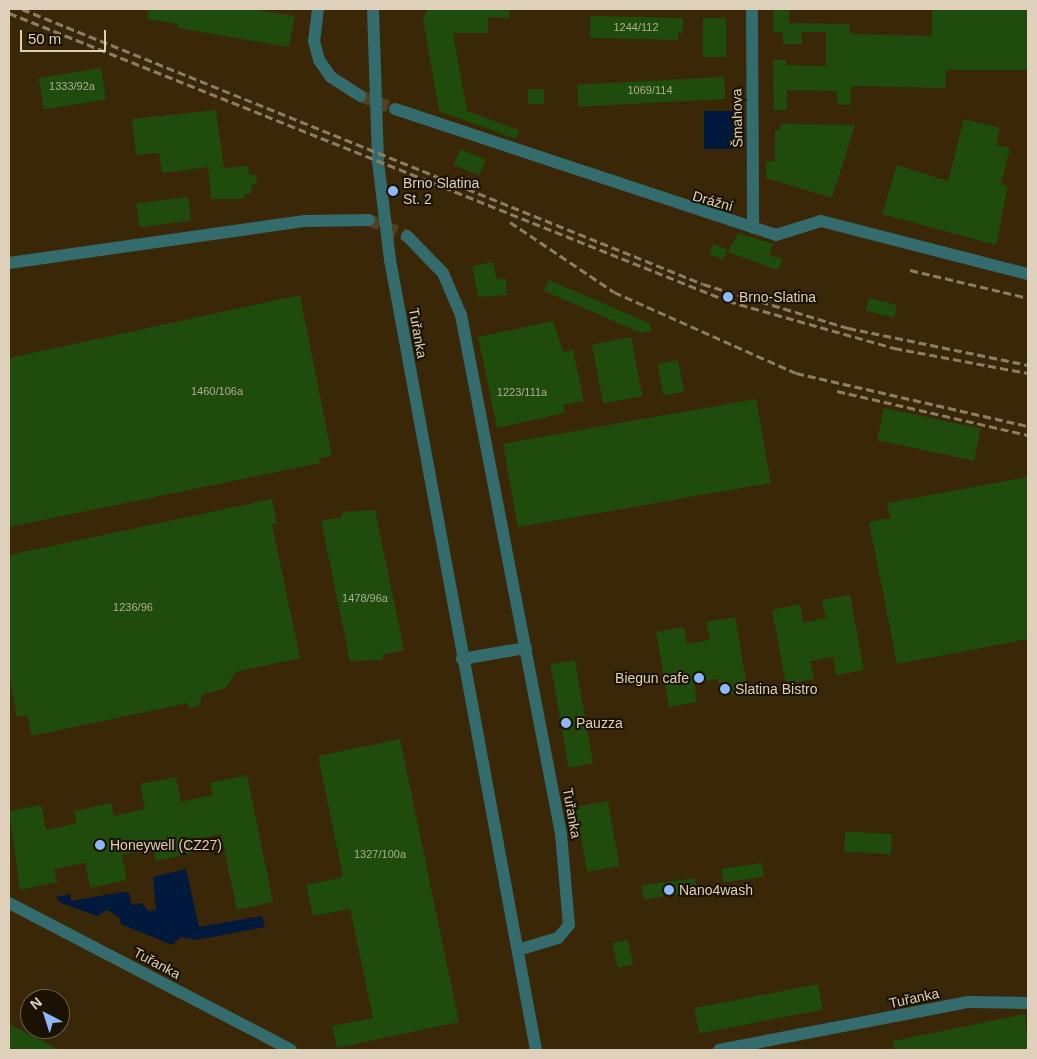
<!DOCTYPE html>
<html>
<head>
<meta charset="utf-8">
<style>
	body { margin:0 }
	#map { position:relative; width:1037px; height:1059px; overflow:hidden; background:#392707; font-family:Arial,sans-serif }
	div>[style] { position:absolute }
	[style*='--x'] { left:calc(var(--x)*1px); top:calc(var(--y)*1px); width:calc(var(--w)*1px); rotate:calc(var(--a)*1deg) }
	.water>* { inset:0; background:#02193e; transform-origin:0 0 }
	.building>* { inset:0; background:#1f4b0c; transform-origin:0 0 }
	.minor-tunnel>* { height:12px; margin-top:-6px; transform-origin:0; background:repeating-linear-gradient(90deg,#524022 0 12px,transparent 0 18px) }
	.minor>* { height:12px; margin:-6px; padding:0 6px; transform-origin:6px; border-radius:6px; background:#346b6d }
	.rail>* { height:3px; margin-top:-1.5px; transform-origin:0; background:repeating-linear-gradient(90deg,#8d7d62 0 8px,transparent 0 12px) }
	.dots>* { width:14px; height:14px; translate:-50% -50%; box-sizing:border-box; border:2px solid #1c1203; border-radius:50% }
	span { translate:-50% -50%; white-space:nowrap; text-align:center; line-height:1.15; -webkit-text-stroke:4px #1c1203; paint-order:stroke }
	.number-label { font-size:11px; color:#aeaf8e }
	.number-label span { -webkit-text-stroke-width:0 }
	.street-label { font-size:14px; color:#ded0ba }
	.poi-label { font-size:14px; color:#ded0ba }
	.left { translate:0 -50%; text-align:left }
	.right { translate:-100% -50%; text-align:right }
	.frame { position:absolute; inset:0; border:10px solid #ded0ba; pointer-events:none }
	.north { position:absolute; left:20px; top:989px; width:50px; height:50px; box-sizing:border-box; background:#1c1203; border:1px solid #6a5e4c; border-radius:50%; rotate:320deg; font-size:14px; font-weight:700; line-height:20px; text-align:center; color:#ded0ba }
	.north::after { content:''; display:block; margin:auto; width:18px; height:22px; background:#8db9fc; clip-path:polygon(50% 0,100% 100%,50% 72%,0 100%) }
	.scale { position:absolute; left:20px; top:30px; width:86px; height:22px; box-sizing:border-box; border:2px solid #ded0ba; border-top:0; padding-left:6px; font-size:15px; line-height:18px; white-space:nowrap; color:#ded0ba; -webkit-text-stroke:4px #1c1203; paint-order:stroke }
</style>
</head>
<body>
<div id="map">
	<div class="water">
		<div style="left:704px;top:111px;width:29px;height:38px"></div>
		<div style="clip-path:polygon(186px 869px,199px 927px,262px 916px,265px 927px,196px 940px,181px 937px,172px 945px,121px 924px,119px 917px,107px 910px,97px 916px,61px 903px,56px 897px,70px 894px,71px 901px,122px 892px,129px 893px,132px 905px,142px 903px,148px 911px,156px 910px,153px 877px)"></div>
	</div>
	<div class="building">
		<div style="clip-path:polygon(148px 9px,250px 9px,295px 16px,289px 47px,177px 28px,178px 24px,147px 19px)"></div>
		<div style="clip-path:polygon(427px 9px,509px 9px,509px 18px,488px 17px,488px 33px,453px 33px,467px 111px,519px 130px,516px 139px,439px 111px,423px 20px)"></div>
		<div style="clip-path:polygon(773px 9px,789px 9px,789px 23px,849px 24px,851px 34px,932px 36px,932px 9px,1028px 9px,1028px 70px,946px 70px,946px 88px,851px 86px,851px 105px,837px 104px,837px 91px,787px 90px,787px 110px,774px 110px,773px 60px,786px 60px,786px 65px,826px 66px,826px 32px,802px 32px,802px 44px,783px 44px,783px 32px,773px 32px)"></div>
		<div style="clip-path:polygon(590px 16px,683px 18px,683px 33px,678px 32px,678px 40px,590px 38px)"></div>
		<div style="left:703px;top:18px;width:23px;height:39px"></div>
		<div style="left:101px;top:68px;width:32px;height:63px;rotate:81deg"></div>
		<div style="left:724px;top:77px;width:22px;height:147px;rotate:87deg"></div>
		<div style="left:528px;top:89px;width:16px;height:15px"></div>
		<div style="clip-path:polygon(216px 110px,224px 168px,248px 166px,249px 175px,256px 175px,257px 184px,251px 185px,252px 193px,243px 195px,244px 199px,211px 199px,208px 167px,162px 173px,159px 153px,136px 155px,132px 119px)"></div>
		<div style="clip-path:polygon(964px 119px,1000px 128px,996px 145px,1010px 148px,1001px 184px,1008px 186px,996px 245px,882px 214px,897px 165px,948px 181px)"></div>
		<div style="clip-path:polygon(780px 124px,855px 125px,832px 198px,766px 178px,766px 162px,775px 161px,775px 130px,780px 130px)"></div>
		<div style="left:460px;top:149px;width:28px;height:17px;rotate:23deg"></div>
		<div style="clip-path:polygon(390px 183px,401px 190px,397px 199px,390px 196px)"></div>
		<div style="left:188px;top:197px;width:24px;height:52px;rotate:83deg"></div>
		<div style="clip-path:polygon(738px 233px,773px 244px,769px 255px,782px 259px,778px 270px,728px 252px)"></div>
		<div style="left:713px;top:244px;width:15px;height:11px;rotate:20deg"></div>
		<div style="clip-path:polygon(493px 262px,497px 280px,506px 278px,507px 295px,478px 297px,472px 266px)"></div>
		<div style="clip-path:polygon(549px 280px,649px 323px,651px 331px,641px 333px,544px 291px)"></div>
		<div style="clip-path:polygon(300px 295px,332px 456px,319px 458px,320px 463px,9px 527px,9px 358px)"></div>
		<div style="left:869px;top:298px;width:29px;height:13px;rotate:14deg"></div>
		<div style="clip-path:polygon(553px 321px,563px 352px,573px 350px,584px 401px,563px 405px,565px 413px,497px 428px,478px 337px)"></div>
		<div style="left:631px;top:337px;width:60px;height:40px;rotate:79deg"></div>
		<div style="left:678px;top:360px;width:32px;height:21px;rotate:79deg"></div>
		<div style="left:756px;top:399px;width:85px;height:257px;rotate:80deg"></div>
		<div style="left:884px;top:408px;width:99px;height:33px;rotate:12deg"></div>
		<div style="clip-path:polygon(1028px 477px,1028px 639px,897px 664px,869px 522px,890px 518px,887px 503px)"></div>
		<div style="clip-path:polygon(272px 499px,277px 523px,272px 524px,300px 658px,235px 672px,226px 688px,202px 695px,199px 706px,189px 708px,188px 703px,32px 736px,27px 715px,17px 717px,9px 677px,9px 555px)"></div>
		<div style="clip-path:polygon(375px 510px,404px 650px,382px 655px,383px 660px,350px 661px,321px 521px,343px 517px,342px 512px)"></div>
		<div style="clip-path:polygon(850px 595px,864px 670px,836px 675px,833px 657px,810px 661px,814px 679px,786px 684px,772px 610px,800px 604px,803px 623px,826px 618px,822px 600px)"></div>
		<div style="clip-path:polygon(735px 617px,748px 692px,721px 696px,718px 679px,694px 683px,697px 702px,669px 707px,656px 632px,684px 627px,687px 644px,710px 640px,706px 622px)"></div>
		<div style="left:575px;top:660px;width:105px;height:25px;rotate:80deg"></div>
		<div style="clip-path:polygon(400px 739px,459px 1022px,337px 1048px,332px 1026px,373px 1018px,350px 909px,313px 916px,306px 885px,343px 877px,318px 756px)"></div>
		<div style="clip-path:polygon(247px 775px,273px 902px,237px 910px,221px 834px,189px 841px,192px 853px,156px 861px,153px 849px,122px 855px,127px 880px,90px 888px,85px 863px,54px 869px,57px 882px,20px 890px,9px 811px,41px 805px,46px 830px,77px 823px,74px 811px,111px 803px,114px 816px,145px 809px,140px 784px,176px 777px,181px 802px,213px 795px,210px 783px)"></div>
		<div style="left:608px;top:801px;width:66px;height:33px;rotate:80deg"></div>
		<div style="left:892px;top:834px;width:20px;height:47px;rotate:93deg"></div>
		<div style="left:762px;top:863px;width:14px;height:41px;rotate:82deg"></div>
		<div style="left:695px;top:878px;width:14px;height:54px;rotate:82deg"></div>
		<div style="left:628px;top:940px;width:25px;height:16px;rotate:78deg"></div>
		<div style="left:818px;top:984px;width:26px;height:126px;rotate:79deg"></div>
		<div style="clip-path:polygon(1025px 1014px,1028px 1050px,894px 1050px,893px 1041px)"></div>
		<div style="clip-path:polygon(9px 1024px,60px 1050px,9px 1050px)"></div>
	</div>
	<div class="minor-tunnel">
		<div style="--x:360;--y:96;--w:37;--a:20"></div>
		<div style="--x:369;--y:220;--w:41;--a:22.8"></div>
	</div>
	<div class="minor">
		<div style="--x:318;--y:9;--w:32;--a:97"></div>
		<div style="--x:314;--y:41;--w:20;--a:75"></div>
		<div style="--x:319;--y:60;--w:21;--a:55"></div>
		<div style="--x:331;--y:77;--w:35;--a:33"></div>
		<div style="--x:373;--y:9;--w:153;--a:88.1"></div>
		<div style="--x:378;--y:162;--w:99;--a:83"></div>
		<div style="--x:390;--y:260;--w:803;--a:79.53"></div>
		<div style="--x:752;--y:9;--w:219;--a:89.7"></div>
		<div style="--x:395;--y:109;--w:401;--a:18.3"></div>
		<div style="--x:776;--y:235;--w:47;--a:-17.3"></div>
		<div style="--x:821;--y:221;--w:214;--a:14.4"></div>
		<div style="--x:407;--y:236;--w:52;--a:45.8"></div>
		<div style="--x:443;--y:273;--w:46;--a:66.8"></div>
		<div style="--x:461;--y:315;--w:529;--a:79.09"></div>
		<div style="--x:561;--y:834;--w:91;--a:85"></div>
		<div style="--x:569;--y:925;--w:17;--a:130"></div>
		<div style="--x:558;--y:938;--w:42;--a:163.3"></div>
		<div style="--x:9;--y:263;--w:299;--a:-8.1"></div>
		<div style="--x:305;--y:221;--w:64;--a:-0.9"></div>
		<div style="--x:462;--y:659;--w:65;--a:-9.8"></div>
		<div style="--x:9;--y:903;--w:318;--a:27.5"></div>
		<div style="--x:719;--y:1050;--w:254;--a:-10.9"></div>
		<div style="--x:968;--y:1002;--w:60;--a:1"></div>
	</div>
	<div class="rail">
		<div style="--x:22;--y:9;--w:734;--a:21.99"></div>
		<div style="--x:703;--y:284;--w:152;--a:16.9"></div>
		<div style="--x:848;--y:328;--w:184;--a:11.6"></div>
		<div style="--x:9;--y:13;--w:775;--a:21.83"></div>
		<div style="--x:728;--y:301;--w:173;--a:15.8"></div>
		<div style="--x:894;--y:348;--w:136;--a:10.6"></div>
		<div style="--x:510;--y:222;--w:125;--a:33.9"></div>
		<div style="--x:614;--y:292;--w:199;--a:24"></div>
		<div style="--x:796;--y:373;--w:238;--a:12.9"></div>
		<div style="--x:910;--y:270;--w:121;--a:13.3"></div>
		<div style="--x:837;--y:391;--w:196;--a:13"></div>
	</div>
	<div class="dots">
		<div style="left:393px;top:191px;background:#8db9fc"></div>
		<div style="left:728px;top:297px;background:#8db9fc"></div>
		<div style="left:699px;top:678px;background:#8db9fc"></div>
		<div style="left:725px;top:689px;background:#8db9fc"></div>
		<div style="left:566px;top:723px;background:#8db9fc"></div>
		<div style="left:100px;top:845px;background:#8db9fc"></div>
		<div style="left:669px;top:890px;background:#8db9fc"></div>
	</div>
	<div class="number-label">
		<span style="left:636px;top:27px">1244/112</span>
		<span style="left:72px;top:86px">1333/92a</span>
		<span style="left:650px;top:90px">1069/114</span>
		<span style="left:217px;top:391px">1460/106a</span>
		<span style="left:522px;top:392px">1223/111a</span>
		<span style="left:365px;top:598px">1478/96a</span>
		<span style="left:133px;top:607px">1236/96</span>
		<span style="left:380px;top:854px">1327/100a</span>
	</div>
	<div class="street-label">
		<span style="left:737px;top:118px;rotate:-91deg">Šmahova</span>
		<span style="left:713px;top:201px;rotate:16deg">Drážní</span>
		<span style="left:418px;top:333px;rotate:80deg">Tuřanka</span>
		<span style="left:572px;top:813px;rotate:80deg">Tuřanka</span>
		<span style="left:157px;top:963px;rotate:28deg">Tuřanka</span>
		<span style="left:914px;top:998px;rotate:-12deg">Tuřanka</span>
	</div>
	<div class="poi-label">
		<span class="left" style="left:403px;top:191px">Brno Slatina<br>St. 2</span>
		<span class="left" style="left:739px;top:297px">Brno-Slatina</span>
		<span class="right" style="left:689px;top:678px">Biegun cafe</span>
		<span class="left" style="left:735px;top:689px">Slatina Bistro</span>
		<span class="left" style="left:576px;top:723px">Pauzza</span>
		<span class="left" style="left:110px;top:845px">Honeywell (CZ27)</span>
		<span class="left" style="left:679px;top:890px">Nano4wash</span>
	</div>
	<div class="frame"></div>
	<div class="north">N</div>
	<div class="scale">50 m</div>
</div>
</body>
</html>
